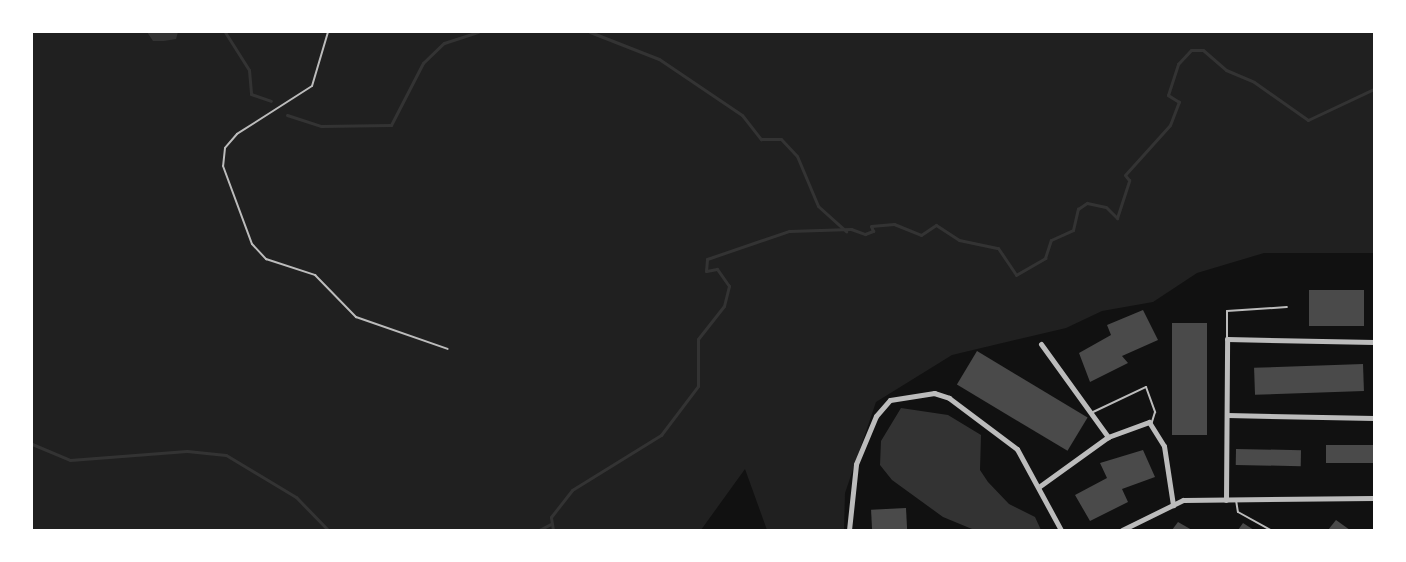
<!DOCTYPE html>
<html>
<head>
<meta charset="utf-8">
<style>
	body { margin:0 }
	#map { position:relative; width:1406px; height:562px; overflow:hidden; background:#111; font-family:Commissioner,sans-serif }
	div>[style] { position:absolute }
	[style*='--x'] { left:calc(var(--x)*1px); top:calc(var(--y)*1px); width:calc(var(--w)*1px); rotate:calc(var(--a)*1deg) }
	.green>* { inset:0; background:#202020 }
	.water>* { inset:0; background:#333 }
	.stream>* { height:3px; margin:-1.5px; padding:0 1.5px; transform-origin:1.5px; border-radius:1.5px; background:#333 }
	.building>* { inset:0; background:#4a4a4a; transform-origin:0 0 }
	.service>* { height:2px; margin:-1px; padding:0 1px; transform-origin:1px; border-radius:1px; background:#bcbcbc }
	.minor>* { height:5px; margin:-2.5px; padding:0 2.5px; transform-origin:2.5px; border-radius:2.5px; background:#bcbcbc }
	span { translate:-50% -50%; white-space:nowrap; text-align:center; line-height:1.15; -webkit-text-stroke:4.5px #fff; paint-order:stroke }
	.frame { position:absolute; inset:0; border:33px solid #fff; pointer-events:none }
</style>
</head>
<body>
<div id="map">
	<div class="green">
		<div style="clip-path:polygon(32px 32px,1374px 32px,1374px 253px,1264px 253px,1197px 273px,1153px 302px,1102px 311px,1066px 328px,952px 355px,876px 402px,845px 493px,844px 530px,767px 530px,745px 469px,701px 530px,32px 530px)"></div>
	</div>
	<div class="water">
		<div style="clip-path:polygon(147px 32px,178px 32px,176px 39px,164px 41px,153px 41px)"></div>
		<div style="clip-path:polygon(901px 408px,948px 415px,981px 435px,980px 470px,988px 482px,1009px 504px,1035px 517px,1041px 530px,972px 529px,943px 517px,892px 480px,880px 465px,881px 441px)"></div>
	</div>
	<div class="stream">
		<div style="--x:225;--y:32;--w:45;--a:57.7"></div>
		<div style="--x:249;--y:70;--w:24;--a:85"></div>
		<div style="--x:251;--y:94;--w:21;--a:19"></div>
		<div style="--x:590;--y:32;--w:74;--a:21.4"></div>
		<div style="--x:659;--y:59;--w:100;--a:34"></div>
		<div style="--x:742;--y:115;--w:31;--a:52"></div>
		<div style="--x:761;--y:139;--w:20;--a:0"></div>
		<div style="--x:781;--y:139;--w:23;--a:47"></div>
		<div style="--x:797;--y:156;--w:54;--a:67.2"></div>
		<div style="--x:818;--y:206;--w:38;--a:42"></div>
		<div style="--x:287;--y:115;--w:36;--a:18"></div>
		<div style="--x:321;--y:126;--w:70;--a:-0.8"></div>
		<div style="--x:391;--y:125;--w:70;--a:-62.7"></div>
		<div style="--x:423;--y:63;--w:29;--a:-44"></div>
		<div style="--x:444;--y:43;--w:36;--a:-18"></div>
		<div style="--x:32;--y:444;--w:41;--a:22.8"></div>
		<div style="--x:70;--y:460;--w:117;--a:-4.4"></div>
		<div style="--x:187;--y:451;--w:39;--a:6"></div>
		<div style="--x:226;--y:455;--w:82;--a:31"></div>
		<div style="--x:296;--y:497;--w:46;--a:45.9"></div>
		<div style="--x:539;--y:530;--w:13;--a:-27"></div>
		<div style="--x:553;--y:530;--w:13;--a:-99"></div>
		<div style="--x:551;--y:517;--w:34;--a:-52"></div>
		<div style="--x:572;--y:490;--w:105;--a:-31.7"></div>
		<div style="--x:661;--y:435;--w:61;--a:-52.9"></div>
		<div style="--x:698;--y:386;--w:47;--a:-90"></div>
		<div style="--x:698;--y:339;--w:42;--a:-51.8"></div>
		<div style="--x:724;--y:306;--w:21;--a:-76"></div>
		<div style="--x:729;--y:286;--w:21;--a:-125"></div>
		<div style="--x:717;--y:269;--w:11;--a:170"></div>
		<div style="--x:706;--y:271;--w:12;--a:-85"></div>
		<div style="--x:707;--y:259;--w:87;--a:-18.9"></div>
		<div style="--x:789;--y:231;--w:62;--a:-1.8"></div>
		<div style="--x:851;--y:229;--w:15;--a:20"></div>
		<div style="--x:865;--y:234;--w:9;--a:-21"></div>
		<div style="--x:873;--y:231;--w:5;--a:-112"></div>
		<div style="--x:871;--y:226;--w:23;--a:-5"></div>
		<div style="--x:894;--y:224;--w:29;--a:22"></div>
		<div style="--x:921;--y:235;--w:18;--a:-34"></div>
		<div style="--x:936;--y:225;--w:27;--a:33"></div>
		<div style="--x:959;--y:240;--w:40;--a:12"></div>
		<div style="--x:998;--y:248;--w:32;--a:56"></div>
		<div style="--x:1016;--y:275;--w:34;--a:-30"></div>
		<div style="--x:1045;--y:258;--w:19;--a:-72"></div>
		<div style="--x:1051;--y:240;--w:24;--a:-24"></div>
		<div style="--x:1073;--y:230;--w:22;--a:-77"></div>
		<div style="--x:1078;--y:209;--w:11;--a:-34"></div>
		<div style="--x:1087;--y:203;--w:19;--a:12"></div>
		<div style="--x:1106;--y:207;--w:16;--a:45"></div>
		<div style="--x:1117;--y:218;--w:40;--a:-72"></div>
		<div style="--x:1129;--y:180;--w:6;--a:-129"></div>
		<div style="--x:1125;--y:175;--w:67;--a:-48"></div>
		<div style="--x:1170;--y:125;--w:25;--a:-69"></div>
		<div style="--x:1179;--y:102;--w:13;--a:-148"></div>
		<div style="--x:1168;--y:95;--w:33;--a:-72"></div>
		<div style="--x:1178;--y:64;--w:19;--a:-47"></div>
		<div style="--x:1191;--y:50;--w:12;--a:0"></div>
		<div style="--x:1203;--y:50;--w:30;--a:41"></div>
		<div style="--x:1226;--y:70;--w:30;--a:23"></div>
		<div style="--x:1254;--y:82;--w:66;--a:35.1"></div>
		<div style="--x:1308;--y:120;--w:73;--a:-25.2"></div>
	</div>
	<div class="building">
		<div style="left:1309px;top:290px;width:55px;height:36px"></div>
		<div style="clip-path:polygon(1143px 310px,1158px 340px,1122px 356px,1128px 363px,1090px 382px,1079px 353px,1111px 335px,1107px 325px)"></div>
		<div style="left:1172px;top:323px;width:35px;height:112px"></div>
		<div style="left:977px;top:351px;width:129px;height:39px;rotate:31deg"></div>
		<div style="left:1363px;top:364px;width:27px;height:109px;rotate:88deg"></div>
		<div style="left:1326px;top:445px;width:48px;height:18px"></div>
		<div style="left:1236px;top:449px;width:65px;height:16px;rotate:1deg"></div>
		<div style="clip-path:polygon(1143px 450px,1155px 477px,1122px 489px,1128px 502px,1090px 521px,1075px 495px,1107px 478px,1100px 463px)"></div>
		<div style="left:906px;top:508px;width:22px;height:35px;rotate:87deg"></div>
		<div style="clip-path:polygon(1336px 520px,1350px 530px,1328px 530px)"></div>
		<div style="clip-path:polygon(1178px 522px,1192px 530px,1172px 530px)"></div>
		<div style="clip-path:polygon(1243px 523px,1254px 530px,1238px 530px)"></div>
	</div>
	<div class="service">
		<div style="--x:328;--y:32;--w:56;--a:106.5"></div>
		<div style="--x:312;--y:86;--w:89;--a:147.4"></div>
		<div style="--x:237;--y:134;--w:18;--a:131"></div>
		<div style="--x:225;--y:148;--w:18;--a:96"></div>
		<div style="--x:223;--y:166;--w:83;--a:69.6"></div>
		<div style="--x:252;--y:244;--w:21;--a:47"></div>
		<div style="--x:266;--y:259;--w:52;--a:18.1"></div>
		<div style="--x:315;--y:275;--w:59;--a:45.7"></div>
		<div style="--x:356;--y:317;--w:97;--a:19.2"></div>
		<div style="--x:1227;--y:339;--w:28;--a:-90"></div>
		<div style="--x:1227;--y:311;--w:60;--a:-3.8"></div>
		<div style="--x:1091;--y:413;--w:61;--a:-25.3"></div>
		<div style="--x:1146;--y:387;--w:27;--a:70"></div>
		<div style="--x:1155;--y:412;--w:14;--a:107"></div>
		<div style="--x:1236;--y:500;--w:12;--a:81"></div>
		<div style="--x:1238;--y:512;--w:38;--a:29"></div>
	</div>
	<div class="minor">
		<div style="--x:1041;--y:344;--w:115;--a:54.2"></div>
		<div style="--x:1227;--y:415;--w:147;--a:1.2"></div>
		<div style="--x:1040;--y:486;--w:84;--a:-35.8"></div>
		<div style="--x:1108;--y:437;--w:44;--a:-20.1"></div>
		<div style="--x:1149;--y:422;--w:28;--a:58"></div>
		<div style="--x:1164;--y:446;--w:60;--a:81.3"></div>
		<div style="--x:1226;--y:500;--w:161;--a:-89.6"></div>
		<div style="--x:1227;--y:339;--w:147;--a:1.2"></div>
		<div style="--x:849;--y:530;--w:66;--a:-83.9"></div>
		<div style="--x:856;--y:464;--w:52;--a:-67.4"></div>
		<div style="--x:876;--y:416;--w:21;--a:-49"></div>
		<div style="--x:890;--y:400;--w:45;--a:-9"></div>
		<div style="--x:934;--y:393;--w:16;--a:18"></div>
		<div style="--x:949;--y:398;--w:85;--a:36.9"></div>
		<div style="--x:1017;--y:449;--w:92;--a:61.5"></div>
		<div style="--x:1122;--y:530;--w:68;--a:-26.2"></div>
		<div style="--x:1183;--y:500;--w:191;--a:-0.6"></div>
	</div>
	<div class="frame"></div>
</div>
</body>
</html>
